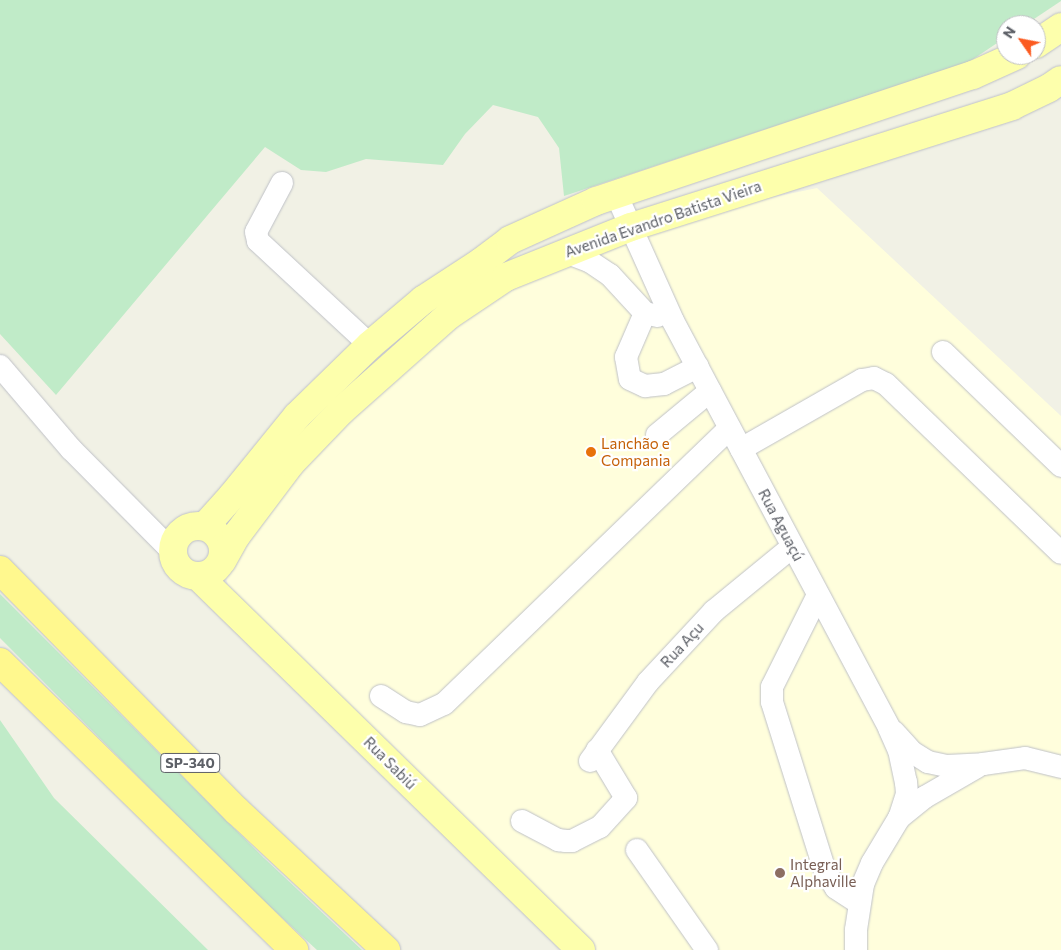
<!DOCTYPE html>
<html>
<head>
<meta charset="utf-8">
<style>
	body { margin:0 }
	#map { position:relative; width:1061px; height:950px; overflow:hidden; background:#f1f1e5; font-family:Commissioner,sans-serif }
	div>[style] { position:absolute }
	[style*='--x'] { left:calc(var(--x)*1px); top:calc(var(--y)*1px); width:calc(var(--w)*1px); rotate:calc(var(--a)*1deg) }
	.commercial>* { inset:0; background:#fffedc }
	.green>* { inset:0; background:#c0ebc8 }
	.roads { filter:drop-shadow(0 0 1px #bfc1c7) drop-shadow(0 0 1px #bfc1c7) }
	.minor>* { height:22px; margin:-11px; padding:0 11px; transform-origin:11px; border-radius:11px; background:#fff }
	.major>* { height:28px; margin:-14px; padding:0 14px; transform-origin:14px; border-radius:14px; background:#fdffac }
	.major>.ring { margin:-14px; padding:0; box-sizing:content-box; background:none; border:28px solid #fdffac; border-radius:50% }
	.highway>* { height:28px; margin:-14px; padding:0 14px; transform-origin:14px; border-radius:14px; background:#fff88e }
	.dots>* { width:14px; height:14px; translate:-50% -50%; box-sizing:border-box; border:2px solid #fff; border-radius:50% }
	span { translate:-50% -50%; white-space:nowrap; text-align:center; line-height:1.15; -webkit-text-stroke:4.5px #fff; paint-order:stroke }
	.shield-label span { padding:1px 4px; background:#fff; border:1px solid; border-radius:4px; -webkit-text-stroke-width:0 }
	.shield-label { font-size:14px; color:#5d6067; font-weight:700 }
	.street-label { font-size:15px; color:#5d6067 }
	.food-label { font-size:15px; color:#c56008 }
	.left { translate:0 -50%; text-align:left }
	.education-label { font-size:15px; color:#785e54 }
	.north { position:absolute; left:996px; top:15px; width:50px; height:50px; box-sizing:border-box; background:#fff; border:1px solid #bebfc2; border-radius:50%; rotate:303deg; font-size:14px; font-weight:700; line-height:20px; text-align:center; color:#5d6067 }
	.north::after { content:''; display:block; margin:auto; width:18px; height:22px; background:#fb5b21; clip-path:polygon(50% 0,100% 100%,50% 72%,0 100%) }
</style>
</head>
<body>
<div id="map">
	<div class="commercial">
		<div style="clip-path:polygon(817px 188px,1061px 416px,1061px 950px,581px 950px,234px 609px,222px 561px,291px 463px,506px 277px,631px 227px)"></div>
	</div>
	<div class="green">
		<div style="clip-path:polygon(0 0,1061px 0,1061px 1px,1025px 25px,1006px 25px,1006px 37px,969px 62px,564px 196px,559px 148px,538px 117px,493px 105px,465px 134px,443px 165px,366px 159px,326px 172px,301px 170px,265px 147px,56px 395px,0 334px)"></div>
		<div style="clip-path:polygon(0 594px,264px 858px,362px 950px,317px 950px,240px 879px,0 638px)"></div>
		<div style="clip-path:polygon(0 720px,54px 798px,208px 950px,0 950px)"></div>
	</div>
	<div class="roads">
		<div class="minor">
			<div style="--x:282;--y:183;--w:55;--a:118"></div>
			<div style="--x:256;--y:232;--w:9;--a:77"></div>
			<div style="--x:258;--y:241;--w:153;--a:42.9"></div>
			<div style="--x:616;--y:194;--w:139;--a:65.8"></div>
			<div style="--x:673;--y:321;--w:461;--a:62"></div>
			<div style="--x:889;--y:728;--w:24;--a:66"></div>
			<div style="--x:899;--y:750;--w:33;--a:78"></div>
			<div style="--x:906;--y:782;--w:12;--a:85"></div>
			<div style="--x:907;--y:794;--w:25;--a:108"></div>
			<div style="--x:899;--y:818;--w:52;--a:121"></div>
			<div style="--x:872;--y:863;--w:23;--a:113"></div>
			<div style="--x:863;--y:884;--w:47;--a:98.7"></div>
			<div style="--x:856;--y:930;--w:20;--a:90"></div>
			<div style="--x:565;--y:252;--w:26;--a:21"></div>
			<div style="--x:589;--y:261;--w:25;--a:34"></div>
			<div style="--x:610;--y:275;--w:52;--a:47.4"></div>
			<div style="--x:645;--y:313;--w:13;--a:13"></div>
			<div style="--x:645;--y:313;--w:48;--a:113.4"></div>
			<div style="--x:626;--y:357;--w:22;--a:80"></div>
			<div style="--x:630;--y:379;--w:17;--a:25"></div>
			<div style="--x:645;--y:386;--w:19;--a:-6"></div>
			<div style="--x:664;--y:384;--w:38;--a:-27"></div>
			<div style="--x:943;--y:352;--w:164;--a:44"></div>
			<div style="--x:0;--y:366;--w:109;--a:49.5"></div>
			<div style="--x:71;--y:449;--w:144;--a:45.3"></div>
			<div style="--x:657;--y:435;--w:69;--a:-39.7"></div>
			<div style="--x:741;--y:449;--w:139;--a:-29.7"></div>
			<div style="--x:862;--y:380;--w:12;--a:-9"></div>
			<div style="--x:874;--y:378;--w:13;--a:27"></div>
			<div style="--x:886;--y:384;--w:243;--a:44"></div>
			<div style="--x:818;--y:595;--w:103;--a:116.6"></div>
			<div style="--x:772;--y:687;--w:15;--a:90"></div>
			<div style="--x:772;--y:702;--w:177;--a:72.6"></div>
			<div style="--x:825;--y:871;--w:20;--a:57"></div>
			<div style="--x:836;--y:888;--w:27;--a:33"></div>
			<div style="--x:381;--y:696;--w:30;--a:33"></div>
			<div style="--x:406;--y:712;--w:14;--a:12"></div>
			<div style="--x:420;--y:715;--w:26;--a:-25"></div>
			<div style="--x:444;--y:704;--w:397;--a:-44"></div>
			<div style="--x:894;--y:732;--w:27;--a:48"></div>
			<div style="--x:912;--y:752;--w:19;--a:32"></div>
			<div style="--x:928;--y:762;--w:19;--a:12"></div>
			<div style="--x:947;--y:766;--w:36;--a:-3"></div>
			<div style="--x:983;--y:764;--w:42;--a:-8.1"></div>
			<div style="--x:1025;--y:758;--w:37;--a:14"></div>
			<div style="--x:590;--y:761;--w:98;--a:-53.7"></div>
			<div style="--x:648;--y:682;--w:97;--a:-47.1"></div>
			<div style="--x:714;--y:611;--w:101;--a:-39.4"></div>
			<div style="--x:899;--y:818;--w:33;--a:-39"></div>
			<div style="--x:925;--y:797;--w:60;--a:-30"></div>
			<div style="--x:522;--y:821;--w:41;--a:27.8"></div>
			<div style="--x:558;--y:840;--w:8;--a:7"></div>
			<div style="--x:566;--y:841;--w:6;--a:0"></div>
			<div style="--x:572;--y:841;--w:31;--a:-27"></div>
			<div style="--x:600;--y:827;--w:39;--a:-48"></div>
			<div style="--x:626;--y:798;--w:56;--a:-121.1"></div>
			<div style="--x:637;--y:850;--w:122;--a:55"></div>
		</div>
		<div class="major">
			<div style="--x:1036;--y:44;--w:30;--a:-34"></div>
			<div class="ring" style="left:173px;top:526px;width:22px;height:22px"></div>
			<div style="--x:205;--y:526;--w:40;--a:-48"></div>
			<div style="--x:232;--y:496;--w:103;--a:-50.9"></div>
			<div style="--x:297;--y:416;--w:102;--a:-44.2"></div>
			<div style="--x:370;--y:345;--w:70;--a:-40.3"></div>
			<div style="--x:423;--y:300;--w:69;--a:-33.2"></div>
			<div style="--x:481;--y:262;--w:36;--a:-37"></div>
			<div style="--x:510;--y:240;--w:94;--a:-24.4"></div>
			<div style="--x:596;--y:201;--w:397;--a:-18.5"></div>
			<div style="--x:973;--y:75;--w:48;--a:-24.4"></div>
			<div style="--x:222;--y:561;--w:29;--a:-61"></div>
			<div style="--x:236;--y:536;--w:91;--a:-53"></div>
			<div style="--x:291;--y:463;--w:72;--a:-46.1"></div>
			<div style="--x:341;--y:411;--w:143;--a:-41.6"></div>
			<div style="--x:448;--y:316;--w:70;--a:-33.9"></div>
			<div style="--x:506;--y:277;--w:135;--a:-21.8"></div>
			<div style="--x:631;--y:227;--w:400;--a:-17.6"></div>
			<div style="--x:1012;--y:106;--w:41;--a:-25.9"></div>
			<div style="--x:1049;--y:88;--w:14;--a:-34"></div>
			<div style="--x:199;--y:577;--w:534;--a:44.32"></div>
		</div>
		<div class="highway">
			<div style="--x:0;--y:570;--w:338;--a:45.5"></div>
			<div style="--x:237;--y:811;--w:204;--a:43"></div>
			<div style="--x:0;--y:662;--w:412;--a:44.4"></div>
		</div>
	</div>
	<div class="dots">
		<div style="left:591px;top:452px;background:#e8710a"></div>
		<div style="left:780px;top:873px;background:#8d6e63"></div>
	</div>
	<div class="shield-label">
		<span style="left:190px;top:763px">SP-340</span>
	</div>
	<div class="street-label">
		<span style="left:663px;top:219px;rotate:-19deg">Avenida Evandro Batista Vieira</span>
		<span style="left:781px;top:525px;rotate:62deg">Rua Aguaçú</span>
		<span style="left:682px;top:645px;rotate:-47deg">Rua Açu</span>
		<span style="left:390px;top:763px;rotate:45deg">Rua Sabiú</span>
	</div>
	<div class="food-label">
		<span class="left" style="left:601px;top:452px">Lanchão e<br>Compania</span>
	</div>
	<div class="education-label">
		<span class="left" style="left:790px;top:873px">Integral<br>Alphaville</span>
	</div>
	<div class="north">N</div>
</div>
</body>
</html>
